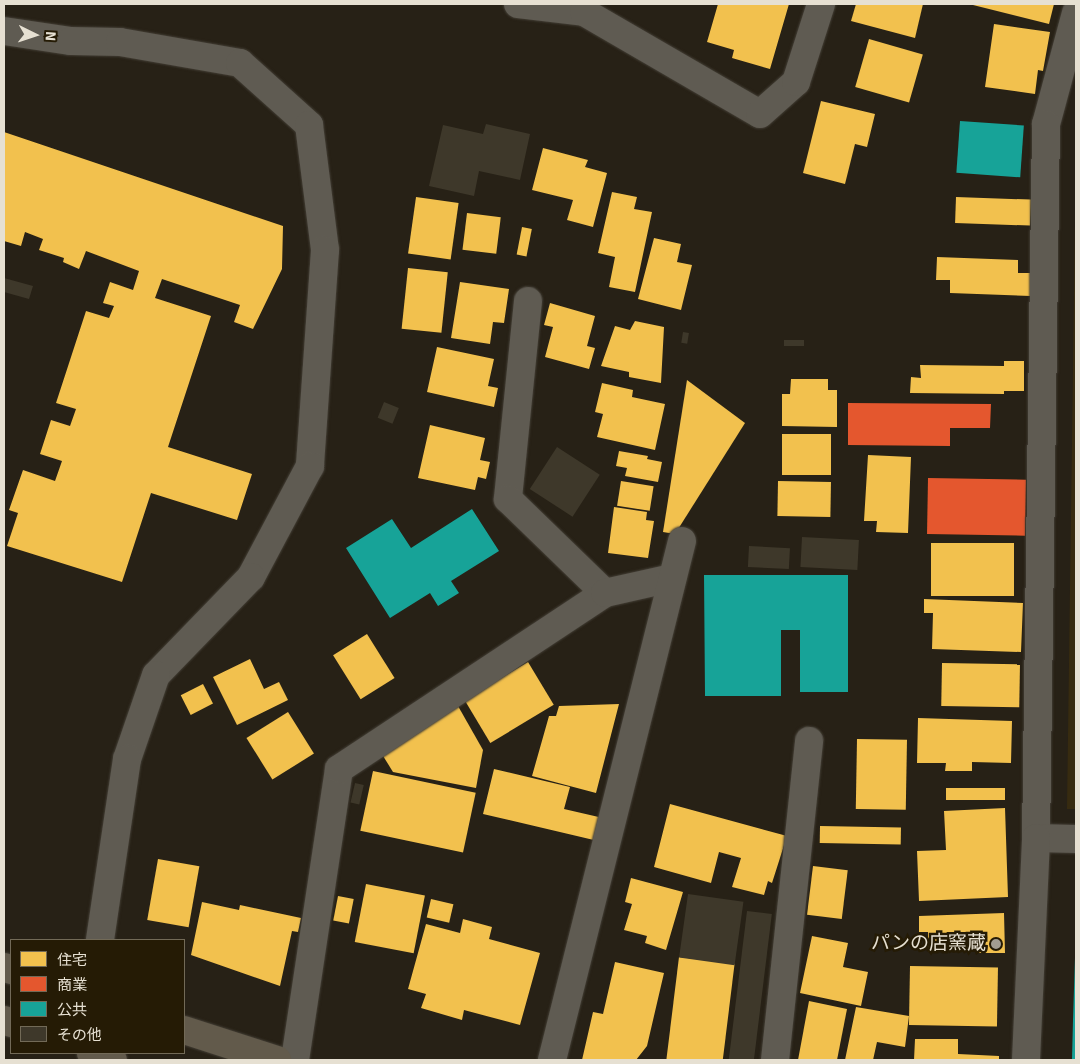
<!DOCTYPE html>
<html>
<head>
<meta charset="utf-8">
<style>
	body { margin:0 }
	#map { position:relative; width:1080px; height:1064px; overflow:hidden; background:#272116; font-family:Signika,"Noto Sans JP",sans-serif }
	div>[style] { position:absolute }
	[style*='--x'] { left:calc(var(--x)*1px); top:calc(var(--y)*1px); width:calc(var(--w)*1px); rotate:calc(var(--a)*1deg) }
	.built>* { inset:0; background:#372b10 }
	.homes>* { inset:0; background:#f2c14e; transform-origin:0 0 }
	.shops>* { inset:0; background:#e4572e; transform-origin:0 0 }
	.public>* { inset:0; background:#17a398; transform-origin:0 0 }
	.building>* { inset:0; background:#3e382a; transform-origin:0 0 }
	.roads { filter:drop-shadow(0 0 1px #433e35) drop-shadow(0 0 1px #433e35) }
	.minor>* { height:28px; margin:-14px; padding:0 14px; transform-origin:14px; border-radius:14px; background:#5f5b52 }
	.motorway>* { height:28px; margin:-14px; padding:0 14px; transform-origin:14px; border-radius:14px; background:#625a4b }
	.dots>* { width:14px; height:14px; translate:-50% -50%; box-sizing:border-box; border:2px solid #251b05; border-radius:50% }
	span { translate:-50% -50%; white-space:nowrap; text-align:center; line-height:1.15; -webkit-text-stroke:5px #251b05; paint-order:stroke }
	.poi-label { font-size:19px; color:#e6e0d2 }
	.right { translate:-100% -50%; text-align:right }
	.frame { position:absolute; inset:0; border:5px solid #e6e0d2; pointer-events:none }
	.legend { position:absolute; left:10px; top:939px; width:175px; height:115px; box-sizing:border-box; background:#251b05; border:1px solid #726a57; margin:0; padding:6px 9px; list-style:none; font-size:15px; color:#e6e0d2 }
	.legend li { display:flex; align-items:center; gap:10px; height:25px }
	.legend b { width:25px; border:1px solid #726a57 }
	.north { position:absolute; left:10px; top:10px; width:50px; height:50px; -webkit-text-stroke:4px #251b05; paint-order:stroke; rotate:94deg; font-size:14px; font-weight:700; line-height:20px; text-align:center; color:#e6e0d2 }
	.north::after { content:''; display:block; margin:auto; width:18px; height:22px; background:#e6e0d2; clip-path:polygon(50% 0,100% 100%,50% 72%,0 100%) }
</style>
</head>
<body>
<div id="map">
	<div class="built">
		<div style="clip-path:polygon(1076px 147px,1076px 809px,1067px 809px)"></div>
	</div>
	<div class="homes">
		<div style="clip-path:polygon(718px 4px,789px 4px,770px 69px,732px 58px,734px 50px,707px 42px)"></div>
		<div style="clip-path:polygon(856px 4px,923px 4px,915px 38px,851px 21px)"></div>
		<div style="clip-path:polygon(969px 4px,1054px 4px,1049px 24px)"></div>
		<div style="clip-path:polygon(994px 24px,1050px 32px,1043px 71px,1038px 70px,1035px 94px,985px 87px)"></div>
		<div style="left:869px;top:39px;width:56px;height:50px;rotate:16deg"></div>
		<div style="clip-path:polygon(821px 101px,875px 114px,867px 147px,855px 144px,845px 184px,803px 173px)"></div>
		<div style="clip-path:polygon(4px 132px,283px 226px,282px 269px,253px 329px,234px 322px,240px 305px,162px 279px,155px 298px,211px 316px,168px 447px,252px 474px,237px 520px,151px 493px,122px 582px,7px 546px,18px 513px,9px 510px,23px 470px,55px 481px,62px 461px,40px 454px,51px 420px,70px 426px,76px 409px,56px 403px,86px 311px,109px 318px,114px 306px,103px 303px,110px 282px,133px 290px,139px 271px,86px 251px,79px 269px,63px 262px,64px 258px,39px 250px,43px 239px,25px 232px,21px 246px,4px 241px)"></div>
		<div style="clip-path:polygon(543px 148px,588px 160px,585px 167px,607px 173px,593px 227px,567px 220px,573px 200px,532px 190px)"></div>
		<div style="clip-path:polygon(612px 192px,637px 197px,634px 209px,652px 212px,635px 292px,609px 287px,615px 257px,598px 253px)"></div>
		<div style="left:416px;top:197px;width:43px;height:57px;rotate:8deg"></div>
		<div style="left:956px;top:197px;width:75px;height:26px;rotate:2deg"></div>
		<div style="left:467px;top:213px;width:34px;height:37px;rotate:7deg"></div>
		<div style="left:522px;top:227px;width:10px;height:28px;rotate:11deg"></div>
		<div style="clip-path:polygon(654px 238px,681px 244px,677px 262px,692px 265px,681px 310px,638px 299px)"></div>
		<div style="clip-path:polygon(937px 257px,1018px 260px,1018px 273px,1031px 273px,1031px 296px,950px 293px,950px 280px,936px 280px)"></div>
		<div style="left:408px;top:268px;width:40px;height:61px;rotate:6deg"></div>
		<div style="clip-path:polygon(460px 282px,509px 289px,504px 323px,493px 322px,490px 344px,451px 338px)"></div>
		<div style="clip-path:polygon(550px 303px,595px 316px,587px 346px,595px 348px,589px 369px,545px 357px,553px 327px,544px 325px)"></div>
		<div style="clip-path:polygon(635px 321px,664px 327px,661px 383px,629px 377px,629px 372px,601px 366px,615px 326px,630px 330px)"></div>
		<div style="clip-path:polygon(437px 347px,494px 359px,488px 386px,498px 388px,494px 407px,427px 392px)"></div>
		<div style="clip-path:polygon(1004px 361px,1024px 361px,1024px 391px,1004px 391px,1004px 394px,910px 393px,911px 377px,921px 378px,920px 365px,1004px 366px)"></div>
		<div style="clip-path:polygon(791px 379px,828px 379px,828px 390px,837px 390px,837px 427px,782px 426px,782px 394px,790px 394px)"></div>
		<div style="clip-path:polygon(687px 380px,745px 423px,675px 534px,663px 532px)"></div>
		<div style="clip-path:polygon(602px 383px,633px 390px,632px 397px,665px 404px,655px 450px,597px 437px,603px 414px,595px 412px)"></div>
		<div style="clip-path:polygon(430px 425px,485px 438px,480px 460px,490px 462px,486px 479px,478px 477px,475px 490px,418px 478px)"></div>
		<div style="left:782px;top:434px;width:49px;height:41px"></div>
		<div style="clip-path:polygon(619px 451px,648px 456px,647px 459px,662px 462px,658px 482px,625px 476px,627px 468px,616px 466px)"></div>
		<div style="clip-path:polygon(868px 455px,911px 457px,908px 533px,876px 532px,877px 521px,864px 521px)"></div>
		<div style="left:621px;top:481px;width:33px;height:25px;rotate:9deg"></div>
		<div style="left:778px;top:481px;width:53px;height:35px;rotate:1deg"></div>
		<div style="clip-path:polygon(614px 507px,647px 512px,646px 520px,654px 521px,648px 558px,608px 553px)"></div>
		<div style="left:931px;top:543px;width:83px;height:53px"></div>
		<div style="clip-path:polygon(924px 599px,1023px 603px,1021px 652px,932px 649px,933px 613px,924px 613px)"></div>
		<div style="left:367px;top:634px;width:52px;height:40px;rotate:58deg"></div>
		<div style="clip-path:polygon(250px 659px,264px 689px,279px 682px,288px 700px,237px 725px,213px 677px)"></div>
		<div style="left:528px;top:662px;width:50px;height:74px;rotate:59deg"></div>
		<div style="left:942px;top:663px;width:78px;height:43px;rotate:1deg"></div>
		<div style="left:203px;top:684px;width:22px;height:25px;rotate:63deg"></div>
		<div style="clip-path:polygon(619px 704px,596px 793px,532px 776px,549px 716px,556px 716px,559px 706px)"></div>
		<div style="clip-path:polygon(458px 706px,483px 750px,476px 788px,393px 772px,380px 751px)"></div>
		<div style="left:288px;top:712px;width:49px;height:49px;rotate:58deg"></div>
		<div style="clip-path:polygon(918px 718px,1012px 721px,1011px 763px,972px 762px,972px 771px,945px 771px,946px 763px,917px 763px)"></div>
		<div style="left:857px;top:739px;width:50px;height:70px;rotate:1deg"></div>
		<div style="clip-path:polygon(494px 769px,570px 787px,564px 809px,603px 818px,598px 841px,483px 814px)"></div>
		<div style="left:373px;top:771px;width:105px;height:61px;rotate:12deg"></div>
		<div style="left:946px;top:788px;width:59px;height:12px"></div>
		<div style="clip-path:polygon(670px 804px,787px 836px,772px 883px,768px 881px,764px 895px,732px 887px,741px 858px,719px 852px,711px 883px,654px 867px)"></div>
		<div style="clip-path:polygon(1005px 808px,1008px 897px,919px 901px,917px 851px,946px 850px,944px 811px)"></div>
		<div style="left:820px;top:826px;width:81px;height:17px;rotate:1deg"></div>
		<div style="left:158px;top:859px;width:42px;height:62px;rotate:10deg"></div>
		<div style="left:813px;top:866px;width:35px;height:49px;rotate:7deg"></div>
		<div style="clip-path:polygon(631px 878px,683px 892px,666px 950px,645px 943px,647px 936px,624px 930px,632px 904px,625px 902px)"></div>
		<div style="left:366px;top:884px;width:60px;height:59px;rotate:11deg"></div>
		<div style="left:338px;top:896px;width:16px;height:25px;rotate:11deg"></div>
		<div style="left:431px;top:899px;width:23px;height:19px;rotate:13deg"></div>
		<div style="clip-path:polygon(202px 902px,239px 910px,240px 905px,301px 918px,298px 932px,292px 931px,280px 986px,191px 955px)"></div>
		<div style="clip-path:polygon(1004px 913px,1005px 953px,977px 953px,977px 938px,947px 939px,947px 952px,928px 952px,928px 932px,919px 932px,919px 916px)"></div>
		<div style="clip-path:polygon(463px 919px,492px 927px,489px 939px,540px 953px,520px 1025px,464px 1010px,462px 1020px,421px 1008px,426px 994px,408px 989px,426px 924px,460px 933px)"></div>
		<div style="clip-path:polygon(812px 936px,848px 943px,843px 967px,868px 972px,861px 1006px,800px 993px)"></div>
		<div style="left:679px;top:957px;width:56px;height:104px;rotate:7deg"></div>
		<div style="clip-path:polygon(615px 962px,664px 973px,647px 1046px,636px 1060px,582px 1060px,593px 1012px,603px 1014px)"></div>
		<div style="left:910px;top:966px;width:88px;height:59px;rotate:1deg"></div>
		<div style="clip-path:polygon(809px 1001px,847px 1009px,837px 1060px,798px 1060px)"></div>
		<div style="clip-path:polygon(856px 1007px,909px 1016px,905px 1047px,877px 1042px,873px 1060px,845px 1060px)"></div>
		<div style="clip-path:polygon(915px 1039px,958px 1039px,958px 1054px,999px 1056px,999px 1060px,914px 1060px)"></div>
	</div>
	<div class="shops">
		<div style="clip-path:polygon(848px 403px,991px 404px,990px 428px,950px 428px,950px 446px,848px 445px)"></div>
		<div style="left:928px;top:478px;width:98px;height:56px;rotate:1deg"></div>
	</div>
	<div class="public">
		<div style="left:960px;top:121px;width:64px;height:52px;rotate:4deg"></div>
		<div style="clip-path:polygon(472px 509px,499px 551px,451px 581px,459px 593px,438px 606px,430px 593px,390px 618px,346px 548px,392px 519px,411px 548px)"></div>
		<div style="clip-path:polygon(704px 575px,848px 575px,848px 692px,800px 692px,800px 630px,781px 630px,781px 696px,705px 696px)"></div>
		<div style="clip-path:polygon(1075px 958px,1076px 1060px,1072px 1060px,1073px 1020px)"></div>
	</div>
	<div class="building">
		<div style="clip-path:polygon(486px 124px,530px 134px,520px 180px,479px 171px,474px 196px,429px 186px,443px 125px,483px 134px)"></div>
		<div style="clip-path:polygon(4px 278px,33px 286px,29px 299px,4px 292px)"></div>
		<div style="left:683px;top:332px;width:6px;height:11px;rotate:9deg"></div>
		<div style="left:784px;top:340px;width:20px;height:6px"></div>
		<div style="left:384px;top:402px;width:16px;height:17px;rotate:22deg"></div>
		<div style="left:557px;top:447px;width:51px;height:50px;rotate:33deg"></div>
		<div style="left:802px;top:537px;width:57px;height:30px;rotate:3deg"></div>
		<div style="left:749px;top:546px;width:41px;height:21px;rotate:3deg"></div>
		<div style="left:355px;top:783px;width:9px;height:20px;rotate:13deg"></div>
		<div style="left:688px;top:894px;width:56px;height:64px;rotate:8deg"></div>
		<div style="left:747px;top:911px;width:25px;height:150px;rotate:7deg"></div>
	</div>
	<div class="roads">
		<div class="minor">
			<div style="--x:518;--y:4;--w:66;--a:6.9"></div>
			<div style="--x:584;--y:12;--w:203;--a:30.1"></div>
			<div style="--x:760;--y:114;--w:48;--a:-41.6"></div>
			<div style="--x:796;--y:82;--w:82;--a:-72.2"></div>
			<div style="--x:1076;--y:13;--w:115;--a:105.1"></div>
			<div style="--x:1046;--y:124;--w:714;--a:90.8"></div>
			<div style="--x:1036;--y:838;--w:40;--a:1.4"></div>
			<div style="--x:4;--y:31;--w:68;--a:8.5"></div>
			<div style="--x:71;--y:41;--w:49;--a:1.2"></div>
			<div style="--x:120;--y:42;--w:122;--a:9.9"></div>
			<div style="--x:240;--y:63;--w:93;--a:41.9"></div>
			<div style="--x:309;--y:125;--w:126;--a:82.7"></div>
			<div style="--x:325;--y:250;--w:217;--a:94"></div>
			<div style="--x:310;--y:466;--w:126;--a:118"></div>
			<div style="--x:251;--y:577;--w:136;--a:134.1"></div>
			<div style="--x:156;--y:675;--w:89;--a:109"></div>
			<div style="--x:127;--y:759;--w:183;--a:98.5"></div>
			<div style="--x:528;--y:301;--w:199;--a:95.8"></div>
			<div style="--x:508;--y:499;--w:135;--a:44.1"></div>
			<div style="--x:295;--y:1060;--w:294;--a:-81.4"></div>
			<div style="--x:339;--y:769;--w:319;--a:-33.5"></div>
			<div style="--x:605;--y:593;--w:69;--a:-12.6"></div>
			<div style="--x:552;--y:1060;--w:535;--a:-75.94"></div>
			<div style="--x:775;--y:1060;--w:321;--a:-83.9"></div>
			<div style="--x:1026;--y:1060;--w:222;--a:-87.4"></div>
		</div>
		<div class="motorway">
			<div style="--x:4;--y:967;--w:8;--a:23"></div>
			<div style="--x:4;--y:1020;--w:8;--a:23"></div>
			<div style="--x:184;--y:1030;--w:98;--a:17.9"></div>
			<div style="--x:91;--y:1053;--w:23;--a:18"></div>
		</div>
	</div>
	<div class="dots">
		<div style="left:996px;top:944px;background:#a39d90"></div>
	</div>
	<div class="poi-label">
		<span class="right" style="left:986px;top:944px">パンの店窯蔵</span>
	</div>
	<div class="frame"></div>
	<ul class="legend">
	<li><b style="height:14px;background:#f2c14e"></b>住宅</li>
	<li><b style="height:14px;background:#e4572e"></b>商業</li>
	<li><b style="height:14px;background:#17a398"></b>公共</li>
	<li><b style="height:14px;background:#3e382a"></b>その他</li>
	</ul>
	<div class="north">N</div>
</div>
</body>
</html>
